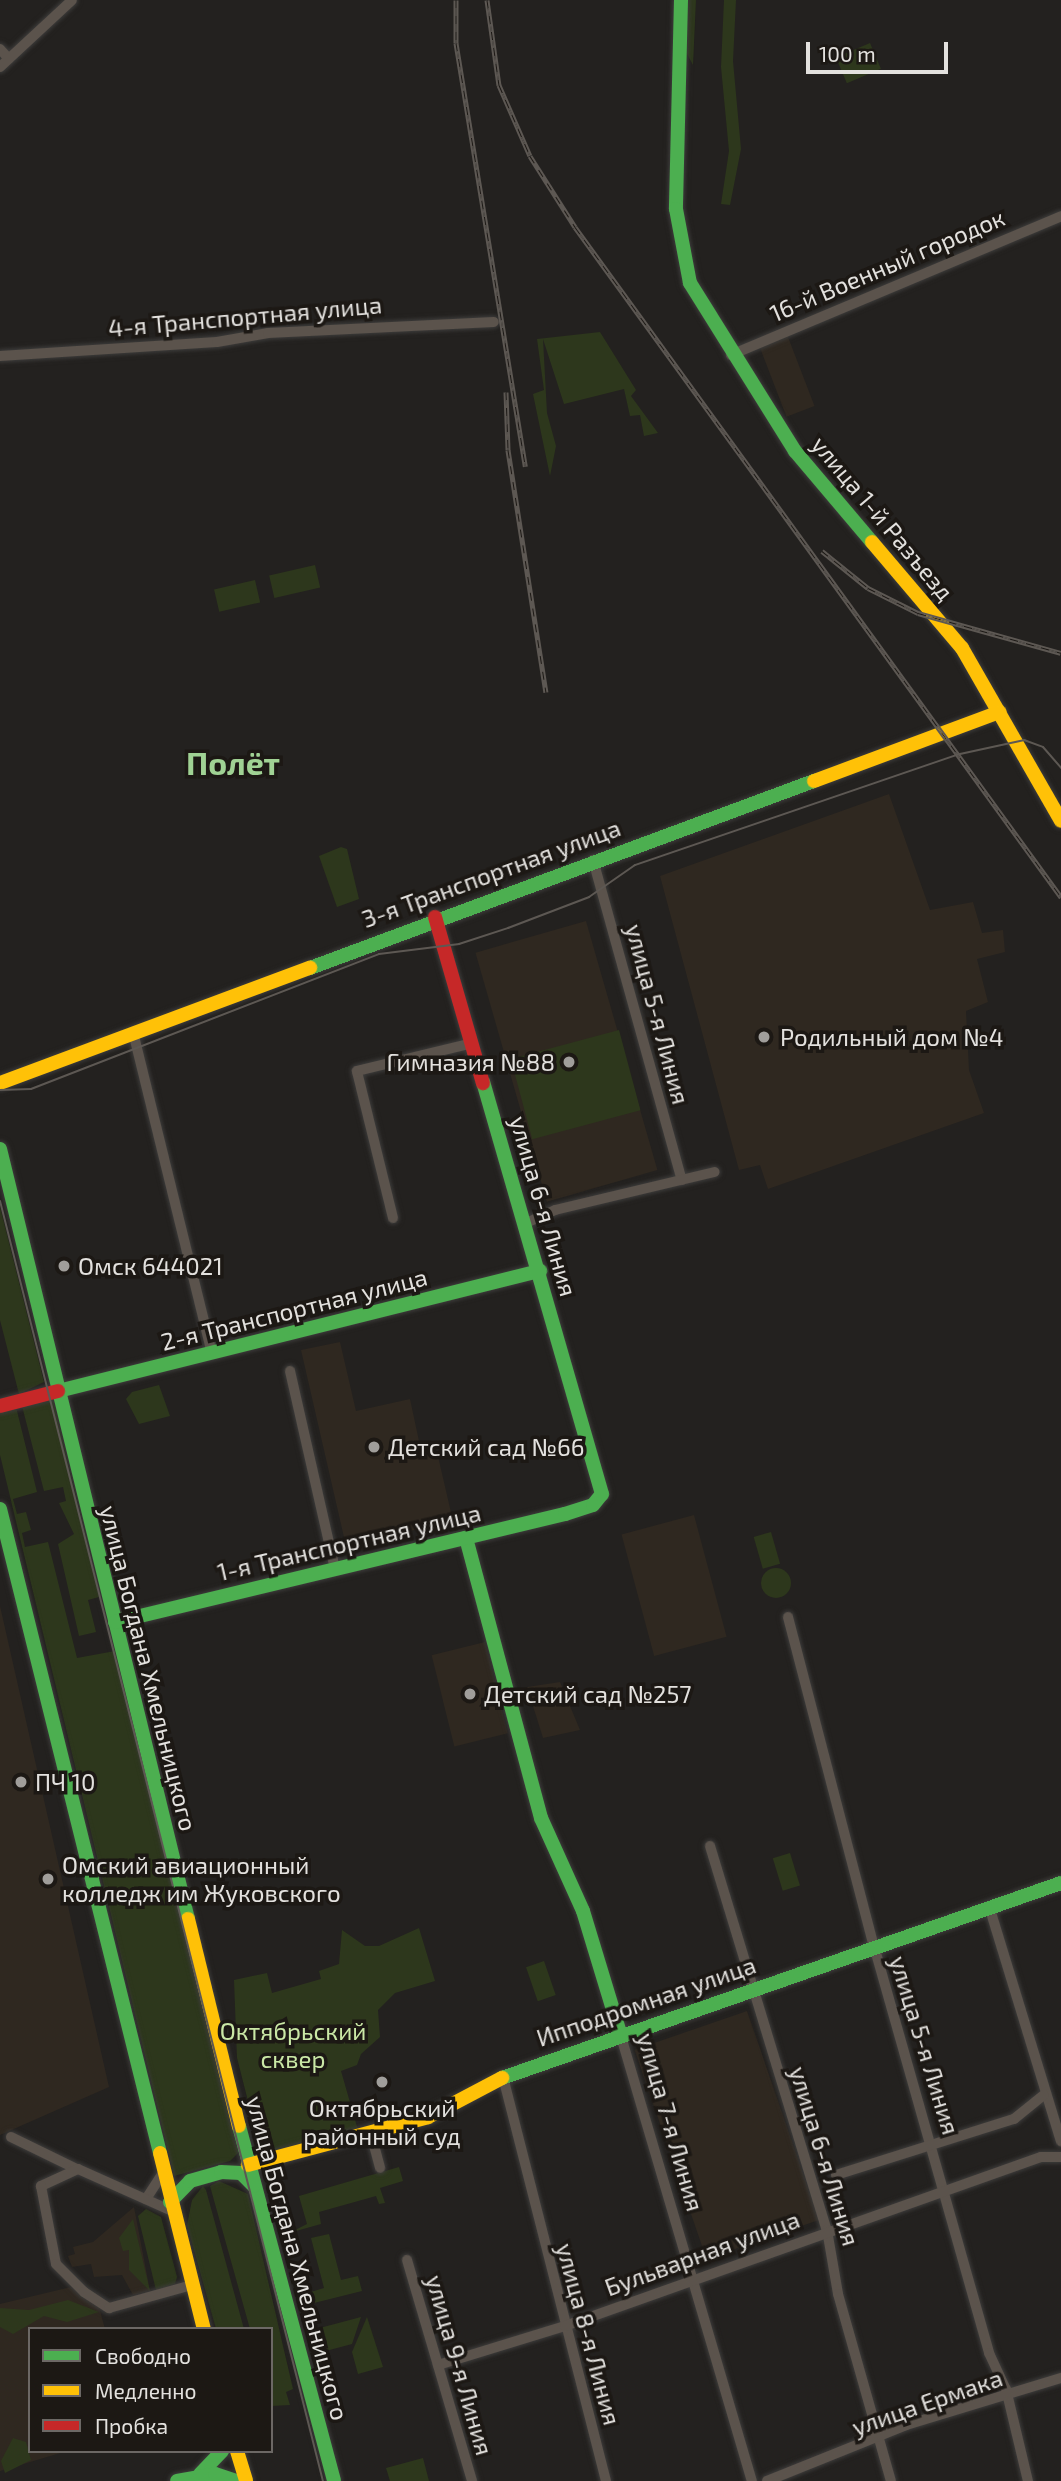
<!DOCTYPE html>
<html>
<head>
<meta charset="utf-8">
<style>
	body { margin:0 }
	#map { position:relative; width:1061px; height:2481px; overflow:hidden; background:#23211f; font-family:"Exo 2",sans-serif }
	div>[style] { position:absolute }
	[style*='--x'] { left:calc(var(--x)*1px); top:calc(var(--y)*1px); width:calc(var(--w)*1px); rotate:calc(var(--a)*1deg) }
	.built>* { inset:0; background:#2f2820; transform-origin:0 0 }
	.green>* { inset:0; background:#2d371c; transform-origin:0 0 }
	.round { border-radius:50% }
	.roads { filter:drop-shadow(0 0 2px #3d3c3b) drop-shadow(0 0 2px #3d3c3b) }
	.street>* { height:10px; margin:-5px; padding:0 5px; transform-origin:5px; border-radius:5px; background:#5b534c }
	.fast>* { height:14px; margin:-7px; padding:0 7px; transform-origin:7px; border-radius:7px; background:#4caf50 }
	.slow>* { height:14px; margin:-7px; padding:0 7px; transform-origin:7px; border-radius:7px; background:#ffc107 }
	.jam>* { height:14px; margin:-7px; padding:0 7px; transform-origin:7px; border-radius:7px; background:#c62828 }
	.tram>* { height:2px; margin:-1px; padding:0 1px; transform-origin:1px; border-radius:1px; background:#5d5853 }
	.rail>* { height:5px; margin-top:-2.5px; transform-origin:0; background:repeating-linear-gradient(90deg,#1c1814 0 8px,#5d5853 0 16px); box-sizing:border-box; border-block:2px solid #5d5853 }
	.dots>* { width:19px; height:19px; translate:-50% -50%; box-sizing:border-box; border:4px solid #1c1814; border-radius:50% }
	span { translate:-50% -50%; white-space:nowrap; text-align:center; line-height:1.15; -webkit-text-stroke:7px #1c1814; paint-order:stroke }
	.street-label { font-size:24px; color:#e3e1de }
	.poi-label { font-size:24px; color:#e3e1de }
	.left { translate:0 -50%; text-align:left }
	.right { translate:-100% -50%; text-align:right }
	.park-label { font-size:24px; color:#cae8a6 }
	.district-label { font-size:32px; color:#a0d294; font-weight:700 }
	.legend { position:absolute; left:28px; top:2327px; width:245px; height:126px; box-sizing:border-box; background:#1c1814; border:2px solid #6c6865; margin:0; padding:9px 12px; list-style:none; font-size:21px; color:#e3e1de }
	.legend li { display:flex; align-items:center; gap:14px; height:35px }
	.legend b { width:35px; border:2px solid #6c6865 }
	.scale { position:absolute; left:806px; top:42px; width:142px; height:32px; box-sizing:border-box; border:4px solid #e3e1de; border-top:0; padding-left:9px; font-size:21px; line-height:24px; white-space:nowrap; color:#e3e1de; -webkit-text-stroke:5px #1c1814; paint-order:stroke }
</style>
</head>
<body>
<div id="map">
	<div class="built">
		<div style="left:788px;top:337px;width:74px;height:30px;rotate:69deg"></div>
		<div style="clip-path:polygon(889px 794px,930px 910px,973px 902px,982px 933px,1003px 930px,1005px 952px,977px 959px,988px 1002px,966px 1011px,969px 1070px,984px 1113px,768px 1189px,760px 1165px,739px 1170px,660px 876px)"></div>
		<div style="left:586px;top:921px;width:259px;height:115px;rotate:74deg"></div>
		<div style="clip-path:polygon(340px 1342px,356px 1411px,410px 1399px,419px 1441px,424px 1441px,427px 1454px,437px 1452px,453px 1521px,346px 1546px,301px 1350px)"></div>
		<div style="left:694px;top:1515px;width:126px;height:75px;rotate:75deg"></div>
		<div style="clip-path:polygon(0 1606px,109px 2087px,0 2135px)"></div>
		<div style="left:485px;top:1642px;width:94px;height:55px;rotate:76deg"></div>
		<div style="clip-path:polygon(560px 1682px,580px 1730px,543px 1738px,527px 1687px)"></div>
		<div style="left:747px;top:2011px;width:221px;height:119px;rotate:71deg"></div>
		<div style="clip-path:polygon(134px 2207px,150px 2291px,133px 2295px,122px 2275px,94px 2277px,91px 2264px,72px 2267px,68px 2256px,75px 2254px,73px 2247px,93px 2242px)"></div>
		<div style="clip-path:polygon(71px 2287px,99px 2307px,105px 2329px,30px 2329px,30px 2451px,67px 2451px,0 2471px,0 2304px)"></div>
	</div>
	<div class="green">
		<div style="clip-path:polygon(686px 0,696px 0,693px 65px,685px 50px)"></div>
		<div style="clip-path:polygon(724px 0,736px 0,733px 61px,741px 149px,730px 205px,721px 204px,729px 151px,721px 67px)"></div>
		<div style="left:870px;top:43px;width:28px;height:37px;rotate:67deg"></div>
		<div style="clip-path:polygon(600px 332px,636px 390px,631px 396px,658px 433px,644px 436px,640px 415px,630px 416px,624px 389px,564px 404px,543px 339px,547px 413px,556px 446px,550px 476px,533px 394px,544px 390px,537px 339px)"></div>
		<div style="left:315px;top:565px;width:23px;height:47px;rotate:77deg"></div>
		<div style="left:255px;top:580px;width:23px;height:42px;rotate:77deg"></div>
		<div style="clip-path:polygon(341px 847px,347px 849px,359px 899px,337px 907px,319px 856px)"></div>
		<div style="left:619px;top:1030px;width:83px;height:112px;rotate:75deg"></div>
		<div style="clip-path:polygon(0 1207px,44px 1382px,19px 1394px,0 1320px)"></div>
		<div style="clip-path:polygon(159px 1385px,170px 1416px,139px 1424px,126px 1399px,132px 1392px)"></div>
		<div style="clip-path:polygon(53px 1400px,99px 1597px,88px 1600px,96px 1632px,79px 1636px,58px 1544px,74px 1534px,59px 1503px,66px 1501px,63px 1487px,44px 1491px,22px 1406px)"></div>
		<div style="clip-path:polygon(16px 1407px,37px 1492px,13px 1499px,17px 1514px,26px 1512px,31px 1530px,22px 1533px,25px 1547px,48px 1542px,77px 1658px,115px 1651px,239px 2152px,230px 2161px,174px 2176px,0 1455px,0 1412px)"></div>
		<div style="left:771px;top:1532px;width:33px;height:18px;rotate:74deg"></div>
		<div class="round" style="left:761px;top:1568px;width:30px;height:30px"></div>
		<div style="left:790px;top:1853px;width:34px;height:18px;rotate:73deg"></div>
		<div style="clip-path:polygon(419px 1928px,435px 1981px,395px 1993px,378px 2010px,380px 2037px,361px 2054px,357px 2065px,341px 2071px,358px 2130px,262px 2156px,237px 2058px,234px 1980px,267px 1973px,272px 1993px,321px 1979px,319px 1971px,339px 1964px,342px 1930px,365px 1946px,379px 1946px)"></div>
		<div style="left:544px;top:1961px;width:36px;height:19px;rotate:71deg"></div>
		<div style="clip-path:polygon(399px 2167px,403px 2181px,380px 2188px,385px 2203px,379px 2204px,376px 2196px,319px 2212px,321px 2224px,289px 2233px,307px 2224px,299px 2196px)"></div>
		<div style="clip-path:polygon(219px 2181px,248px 2194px,293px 2389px,286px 2392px,290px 2405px,271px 2406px,271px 2329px,250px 2329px,210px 2186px)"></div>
		<div style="clip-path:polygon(203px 2186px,206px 2190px,244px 2329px,216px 2329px,187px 2225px,192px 2200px)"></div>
		<div style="clip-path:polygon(146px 2209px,161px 2217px,177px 2277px,175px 2284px,156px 2290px,138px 2216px)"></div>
		<div style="clip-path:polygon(133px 2219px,150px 2291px,129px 2270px,129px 2250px,123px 2251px,119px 2238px)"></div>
		<div style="clip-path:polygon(329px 2234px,341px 2280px,358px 2276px,362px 2291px,306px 2305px,304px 2294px,324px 2288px,311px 2238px)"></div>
		<div style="clip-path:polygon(68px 2300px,99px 2312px,67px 2322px,44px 2316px,13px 2334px,0 2327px,0 2308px,29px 2310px)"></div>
		<div style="clip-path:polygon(361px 2317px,352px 2344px,322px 2352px,316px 2329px)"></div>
		<div style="clip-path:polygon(367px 2317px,383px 2367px,358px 2374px,352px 2352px)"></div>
		<div style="clip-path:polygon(13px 2438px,26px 2442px,31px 2460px,5px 2473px,1px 2461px)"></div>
		<div style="clip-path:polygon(423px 2458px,429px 2481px,390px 2481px,386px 2468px)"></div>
	</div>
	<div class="roads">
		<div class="street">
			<div style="--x:0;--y:49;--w:13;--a:48"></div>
			<div style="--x:0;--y:67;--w:98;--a:-42.9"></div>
			<div style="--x:731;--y:355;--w:358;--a:-22.8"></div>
			<div style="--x:0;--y:356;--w:217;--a:-3.7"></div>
			<div style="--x:217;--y:342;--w:52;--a:-10"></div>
			<div style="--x:268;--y:333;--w:226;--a:-2.8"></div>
			<div style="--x:593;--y:860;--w:332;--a:74.5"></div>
			<div style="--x:133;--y:1032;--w:331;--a:76.2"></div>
			<div style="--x:393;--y:1218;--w:151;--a:-103.8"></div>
			<div style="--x:357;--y:1071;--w:119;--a:-13.6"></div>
			<div style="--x:526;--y:1223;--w:32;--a:-24"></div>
			<div style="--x:555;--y:1210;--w:164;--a:-13.4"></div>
			<div style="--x:290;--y:1371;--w:203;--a:77.2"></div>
			<div style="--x:788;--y:1617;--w:340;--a:75.4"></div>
			<div style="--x:874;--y:1946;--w:423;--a:74.2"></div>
			<div style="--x:989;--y:2353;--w:40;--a:65"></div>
			<div style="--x:1006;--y:2389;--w:95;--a:76.6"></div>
			<div style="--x:710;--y:1846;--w:401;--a:73.1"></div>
			<div style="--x:827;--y:2230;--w:65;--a:80.2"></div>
			<div style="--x:838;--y:2294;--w:194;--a:74.2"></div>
			<div style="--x:989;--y:1906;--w:246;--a:73"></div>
			<div style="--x:620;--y:2033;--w:467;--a:73.6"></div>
			<div style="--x:503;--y:2077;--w:417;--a:75.7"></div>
			<div style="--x:371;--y:2134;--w:35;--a:75"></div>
			<div style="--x:11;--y:2137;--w:73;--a:25.9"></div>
			<div style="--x:836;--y:2175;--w:187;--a:-17.5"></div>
			<div style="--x:1014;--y:2119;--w:38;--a:-39"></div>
			<div style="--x:146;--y:2199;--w:31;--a:-57"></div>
			<div style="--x:172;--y:2211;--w:103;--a:-155.9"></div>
			<div style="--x:78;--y:2169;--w:41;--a:155.3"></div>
			<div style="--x:41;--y:2186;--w:79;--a:79.1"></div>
			<div style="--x:56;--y:2264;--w:40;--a:45"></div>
			<div style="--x:84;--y:2292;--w:30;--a:33"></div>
			<div style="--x:109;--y:2308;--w:86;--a:-15.5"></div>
			<div style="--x:407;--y:2260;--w:230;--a:73.6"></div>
			<div style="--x:438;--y:2365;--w:133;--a:-17.1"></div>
			<div style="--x:565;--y:2326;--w:505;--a:-19.55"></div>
			<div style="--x:1041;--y:2157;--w:20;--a:0"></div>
			<div style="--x:767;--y:2481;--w:150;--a:-21.9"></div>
			<div style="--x:906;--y:2425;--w:162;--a:-16.9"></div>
		</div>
		<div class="fast">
			<div style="--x:681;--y:0;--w:209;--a:91.4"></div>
			<div style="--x:676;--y:209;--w:75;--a:79.3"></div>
			<div style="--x:690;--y:283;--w:198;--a:58"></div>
			<div style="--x:795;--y:451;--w:119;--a:49.8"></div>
			<div style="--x:310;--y:968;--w:538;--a:-20.36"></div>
			<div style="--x:0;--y:1149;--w:793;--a:76.28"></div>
			<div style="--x:58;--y:1391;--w:497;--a:-14"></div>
			<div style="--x:0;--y:1509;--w:664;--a:76.05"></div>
			<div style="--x:466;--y:1538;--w:290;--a:75"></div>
			<div style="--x:541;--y:1818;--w:102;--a:65.7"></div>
			<div style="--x:583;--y:1911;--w:127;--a:73.1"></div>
			<div style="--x:115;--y:1622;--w:463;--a:-13.5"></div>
			<div style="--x:565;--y:1514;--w:29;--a:-18"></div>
			<div style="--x:593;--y:1505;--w:14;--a:-51"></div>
			<div style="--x:602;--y:1494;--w:428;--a:-106.1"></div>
			<div style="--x:502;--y:2078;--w:592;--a:-19.23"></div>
			<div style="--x:239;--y:2126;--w:367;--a:75"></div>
			<div style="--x:170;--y:2202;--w:29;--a:-46"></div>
			<div style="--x:190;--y:2181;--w:32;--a:-16"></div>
			<div style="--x:221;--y:2172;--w:20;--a:3"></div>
			<div style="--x:241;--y:2173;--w:18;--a:45"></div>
			<div style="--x:200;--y:2474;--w:32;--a:-46"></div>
			<div style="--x:177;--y:2481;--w:39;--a:-10"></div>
			<div style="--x:215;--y:2474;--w:22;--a:18"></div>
		</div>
		<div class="slow">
			<div style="--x:872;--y:542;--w:139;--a:49.7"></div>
			<div style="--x:962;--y:648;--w:199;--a:60.2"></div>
			<div style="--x:814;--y:781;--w:198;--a:-20.4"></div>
			<div style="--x:0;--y:1083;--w:331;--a:-20.4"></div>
			<div style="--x:188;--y:1919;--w:213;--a:76.2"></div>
			<div style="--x:160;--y:2153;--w:181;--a:76"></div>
			<div style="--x:248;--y:2165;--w:186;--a:-14.9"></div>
			<div style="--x:428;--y:2117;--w:84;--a:-27.8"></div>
			<div style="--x:237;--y:2451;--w:31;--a:73"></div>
		</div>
		<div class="jam">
			<div style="--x:435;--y:917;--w:173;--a:73.9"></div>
			<div style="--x:0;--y:1406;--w:60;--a:-14.5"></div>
		</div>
	</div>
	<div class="tram">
		<div style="--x:0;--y:1090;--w:31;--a:-2"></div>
		<div style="--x:31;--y:1089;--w:373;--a:-21.2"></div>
		<div style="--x:379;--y:954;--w:81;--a:-7.1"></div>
		<div style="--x:459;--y:944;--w:52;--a:-18.1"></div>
		<div style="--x:508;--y:928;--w:87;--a:-20.9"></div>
		<div style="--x:589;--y:897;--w:56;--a:-34.8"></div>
		<div style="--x:635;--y:865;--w:343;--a:-18.9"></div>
		<div style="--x:960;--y:754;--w:66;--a:-12.3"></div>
		<div style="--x:1024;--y:740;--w:20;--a:20"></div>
		<div style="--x:1043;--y:747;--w:28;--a:49"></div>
		<div style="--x:0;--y:1201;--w:1320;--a:75.84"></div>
	</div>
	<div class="rail">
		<div style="--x:456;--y:0;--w:43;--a:90"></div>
		<div style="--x:456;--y:43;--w:429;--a:80.7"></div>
		<div style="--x:487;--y:0;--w:86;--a:82"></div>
		<div style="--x:499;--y:85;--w:77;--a:66.4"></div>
		<div style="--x:530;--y:156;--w:84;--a:57.6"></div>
		<div style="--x:575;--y:227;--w:828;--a:54.04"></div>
		<div style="--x:506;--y:392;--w:58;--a:88"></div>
		<div style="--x:508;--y:450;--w:245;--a:81.1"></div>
		<div style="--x:822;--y:551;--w:59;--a:38.8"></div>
		<div style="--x:868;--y:588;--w:56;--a:26.6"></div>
		<div style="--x:918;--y:613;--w:148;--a:15.6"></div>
	</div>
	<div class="dots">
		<div style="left:764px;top:1037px;background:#a09e9b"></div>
		<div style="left:569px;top:1062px;background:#a09e9b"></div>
		<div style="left:64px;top:1266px;background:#a09e9b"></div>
		<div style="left:374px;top:1447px;background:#a09e9b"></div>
		<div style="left:470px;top:1694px;background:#a09e9b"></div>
		<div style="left:21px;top:1782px;background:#a09e9b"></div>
		<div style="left:48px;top:1879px;background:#a09e9b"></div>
		<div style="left:382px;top:2082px;background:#a09e9b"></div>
	</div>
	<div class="street-label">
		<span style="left:887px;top:265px;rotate:-23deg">16-й Военный городок</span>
		<span style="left:245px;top:316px;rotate:-5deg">4-я Транспортная улица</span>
		<span style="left:883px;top:518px;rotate:50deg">улица 1-й Разъезд</span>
		<span style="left:491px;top:873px;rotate:-20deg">3-я Транспортная улица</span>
		<span style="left:658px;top:1014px;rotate:75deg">улица 5-я Линия</span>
		<span style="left:544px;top:1206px;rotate:74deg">улица 6-я Линия</span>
		<span style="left:294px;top:1309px;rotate:-14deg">2-я Транспортная улица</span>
		<span style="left:349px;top:1542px;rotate:-13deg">1-я Транспортная улица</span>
		<span style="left:149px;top:1668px;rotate:76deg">улица Богдана Хмельницкого</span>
		<span style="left:646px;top:2001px;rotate:-19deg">Ипподромная улица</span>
		<span style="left:925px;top:2045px;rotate:73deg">улица 5-я Линия</span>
		<span style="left:671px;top:2122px;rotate:74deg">улица 7-я Линия</span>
		<span style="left:825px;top:2156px;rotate:73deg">улица 6-я Линия</span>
		<span style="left:702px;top:2253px;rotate:-20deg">Бульварная улица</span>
		<span style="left:298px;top:2258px;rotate:75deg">улица Богдана Хмельницкого</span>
		<span style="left:589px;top:2334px;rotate:75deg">улица 8-я Линия</span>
		<span style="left:460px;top:2365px;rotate:74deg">улица 9-я Линия</span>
		<span style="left:927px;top:2402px;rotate:-19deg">улица Ермака</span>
	</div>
	<div class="poi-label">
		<span class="left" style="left:780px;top:1037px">Родильный дом №4</span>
		<span class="right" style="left:555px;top:1062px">Гимназия №88</span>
		<span class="left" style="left:78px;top:1266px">Омск 644021</span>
		<span class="left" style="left:388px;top:1447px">Детский сад №66</span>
		<span class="left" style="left:484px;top:1694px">Детский сад №257</span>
		<span class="left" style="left:35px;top:1782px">ПЧ 10</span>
		<span class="left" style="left:62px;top:1879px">Омский авиационный<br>колледж им Жуковского</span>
		<span style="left:382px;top:2122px">Октябрьский<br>районный суд</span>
	</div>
	<div class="park-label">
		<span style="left:293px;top:2045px">Октябрьский<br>сквер</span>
	</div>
	<div class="district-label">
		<span style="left:233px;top:762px">Полёт</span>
	</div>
	<ul class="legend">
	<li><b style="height:9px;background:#4caf50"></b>Свободно</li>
	<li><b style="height:9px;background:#ffc107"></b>Медленно</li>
	<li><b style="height:9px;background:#c62828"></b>Пробка</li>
	</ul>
	<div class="scale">100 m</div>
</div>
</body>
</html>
